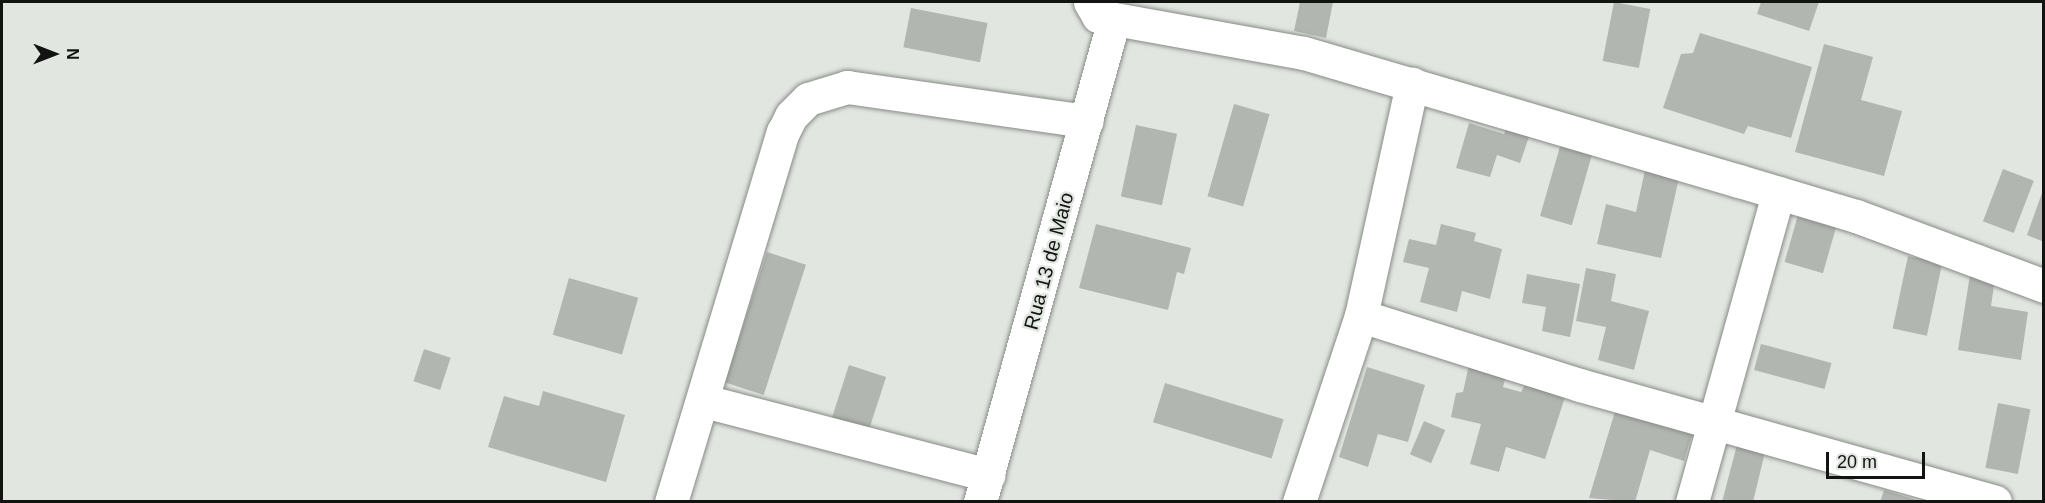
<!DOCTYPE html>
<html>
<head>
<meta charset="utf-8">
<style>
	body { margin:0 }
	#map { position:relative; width:2045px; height:503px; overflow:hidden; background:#e2e6e1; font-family:Arial,sans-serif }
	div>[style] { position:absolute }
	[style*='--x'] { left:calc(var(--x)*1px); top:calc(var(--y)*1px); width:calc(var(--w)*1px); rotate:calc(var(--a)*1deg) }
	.building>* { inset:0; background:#b2b6b1; transform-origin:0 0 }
	.roads { filter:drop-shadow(0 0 2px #878b86) drop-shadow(0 0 2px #878b86) }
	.minor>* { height:33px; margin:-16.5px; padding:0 16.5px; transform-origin:16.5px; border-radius:16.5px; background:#fff }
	span { translate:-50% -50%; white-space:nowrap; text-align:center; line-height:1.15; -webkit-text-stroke:4.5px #e2e6e1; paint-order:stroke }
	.street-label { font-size:20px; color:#121412 }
	.frame { position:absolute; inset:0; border:3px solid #121412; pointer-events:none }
	.north { position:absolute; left:24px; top:24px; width:60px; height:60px; -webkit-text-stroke:4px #e2e6e1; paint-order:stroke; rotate:90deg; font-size:16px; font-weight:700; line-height:24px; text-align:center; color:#121412 }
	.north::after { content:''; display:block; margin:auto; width:21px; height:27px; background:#121412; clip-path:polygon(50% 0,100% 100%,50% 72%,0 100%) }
	.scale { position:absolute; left:1826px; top:452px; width:99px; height:27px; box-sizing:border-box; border:3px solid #121412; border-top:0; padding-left:8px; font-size:18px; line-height:21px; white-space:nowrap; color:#121412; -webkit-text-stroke:4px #e2e6e1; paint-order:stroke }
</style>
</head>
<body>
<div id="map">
	<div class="building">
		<div style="clip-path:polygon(1300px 2px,1333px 2px,1326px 38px,1294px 31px)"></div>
		<div style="left:1614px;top:2px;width:37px;height:60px;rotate:11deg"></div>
		<div style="clip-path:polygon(1761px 2px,1819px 2px,1809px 31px,1757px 14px)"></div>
		<div style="left:911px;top:8px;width:78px;height:40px;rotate:11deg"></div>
		<div style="clip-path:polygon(1700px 33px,1812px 67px,1791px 138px,1748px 126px,1744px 134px,1663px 108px,1681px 54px,1693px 53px)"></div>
		<div style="clip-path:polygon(1824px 44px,1873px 57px,1861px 100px,1902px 111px,1884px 176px,1795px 152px)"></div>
		<div style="left:1234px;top:104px;width:37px;height:96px;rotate:16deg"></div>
		<div style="clip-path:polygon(1469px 123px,1504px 134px,1507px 126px,1530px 134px,1520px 163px,1497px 155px,1490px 177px,1456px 168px)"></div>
		<div style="left:1136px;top:125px;width:42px;height:73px;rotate:12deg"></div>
		<div style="left:1561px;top:143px;width:33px;height:76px;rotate:16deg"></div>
		<div style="clip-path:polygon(1647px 161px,1681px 169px,1661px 258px,1597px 244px,1606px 204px,1636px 212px)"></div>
		<div style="left:2003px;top:169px;width:33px;height:56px;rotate:21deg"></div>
		<div style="clip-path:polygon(2043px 190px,2044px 190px,2044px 242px,2027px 235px)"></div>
		<div style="left:1798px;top:215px;width:40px;height:49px;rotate:16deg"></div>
		<div style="clip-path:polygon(1096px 224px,1191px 248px,1184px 274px,1177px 272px,1168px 310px,1079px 288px)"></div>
		<div style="clip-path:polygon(1441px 224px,1476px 233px,1474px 241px,1502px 249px,1490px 299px,1462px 291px,1457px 312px,1420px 302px,1429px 268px,1403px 262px,1409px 239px,1436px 245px)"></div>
		<div style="left:767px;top:252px;width:41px;height:137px;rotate:18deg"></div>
		<div style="left:1908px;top:256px;width:35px;height:74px;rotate:12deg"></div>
		<div style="clip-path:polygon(1586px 268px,1616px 274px,1611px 301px,1649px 311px,1634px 370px,1598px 360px,1606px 327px,1576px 321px)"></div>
		<div style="clip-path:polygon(1527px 274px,1580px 284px,1570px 337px,1542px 331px,1546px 307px,1522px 303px)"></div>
		<div style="clip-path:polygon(1970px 275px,1995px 279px,1991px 306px,2028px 312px,2021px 360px,1958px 350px)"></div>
		<div style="left:569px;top:278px;width:72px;height:59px;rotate:16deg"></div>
		<div style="left:1761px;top:344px;width:73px;height:27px;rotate:15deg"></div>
		<div style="left:424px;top:349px;width:28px;height:34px;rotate:18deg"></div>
		<div style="clip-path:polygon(1470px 360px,1508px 368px,1503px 387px,1521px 392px,1527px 381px,1566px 394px,1545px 459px,1506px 447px,1499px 472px,1470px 464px,1481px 424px,1451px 417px,1456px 393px,1463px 392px)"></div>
		<div style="left:849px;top:365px;width:39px;height:56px;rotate:18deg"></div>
		<div style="clip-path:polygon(1367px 367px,1425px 385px,1408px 442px,1378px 434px,1368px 467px,1339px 457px)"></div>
		<div style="left:1165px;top:383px;width:124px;height:41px;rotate:17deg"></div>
		<div style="clip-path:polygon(543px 391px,625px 415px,606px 482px,488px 447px,504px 396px,539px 406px)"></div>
		<div style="left:1998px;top:403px;width:33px;height:66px;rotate:11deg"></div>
		<div style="clip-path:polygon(1616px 408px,1693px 431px,1684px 461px,1650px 450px,1635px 502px,1589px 498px)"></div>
		<div style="left:1424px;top:421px;width:23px;height:36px;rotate:23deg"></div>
		<div style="clip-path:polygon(1738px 441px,1766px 448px,1753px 502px,1722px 502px)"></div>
		<div style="clip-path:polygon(1884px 490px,1916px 500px,1915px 502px,1880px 502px)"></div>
	</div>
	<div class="roads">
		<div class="minor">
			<div style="--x:1090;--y:2;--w:16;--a:60"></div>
			<div style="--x:1098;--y:16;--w:209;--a:10.2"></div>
			<div style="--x:1304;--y:53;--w:453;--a:16.4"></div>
			<div style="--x:1739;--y:181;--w:122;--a:16.7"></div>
			<div style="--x:1856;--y:216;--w:201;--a:20.4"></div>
			<div style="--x:1361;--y:316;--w:230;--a:17.5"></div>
			<div style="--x:1580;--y:385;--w:431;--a:15.7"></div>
			<div style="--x:704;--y:401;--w:294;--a:14.6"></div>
			<div style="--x:671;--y:502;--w:387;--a:-73.2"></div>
			<div style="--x:783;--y:132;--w:18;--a:-63"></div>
			<div style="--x:791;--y:116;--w:24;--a:-45"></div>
			<div style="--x:808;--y:99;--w:41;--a:-17.1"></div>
			<div style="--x:847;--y:87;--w:242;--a:8.1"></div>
			<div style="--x:980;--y:502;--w:501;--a:-74.49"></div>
			<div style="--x:1299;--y:502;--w:196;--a:-71.6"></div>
			<div style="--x:1361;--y:316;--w:238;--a:-77.6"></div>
			<div style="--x:1692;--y:502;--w:321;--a:-74.4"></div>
		</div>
	</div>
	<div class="street-label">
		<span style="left:1049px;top:261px;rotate:-75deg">Rua 13 de Maio</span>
	</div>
	<div class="frame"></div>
	<div class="north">N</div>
	<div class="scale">20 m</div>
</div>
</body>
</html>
